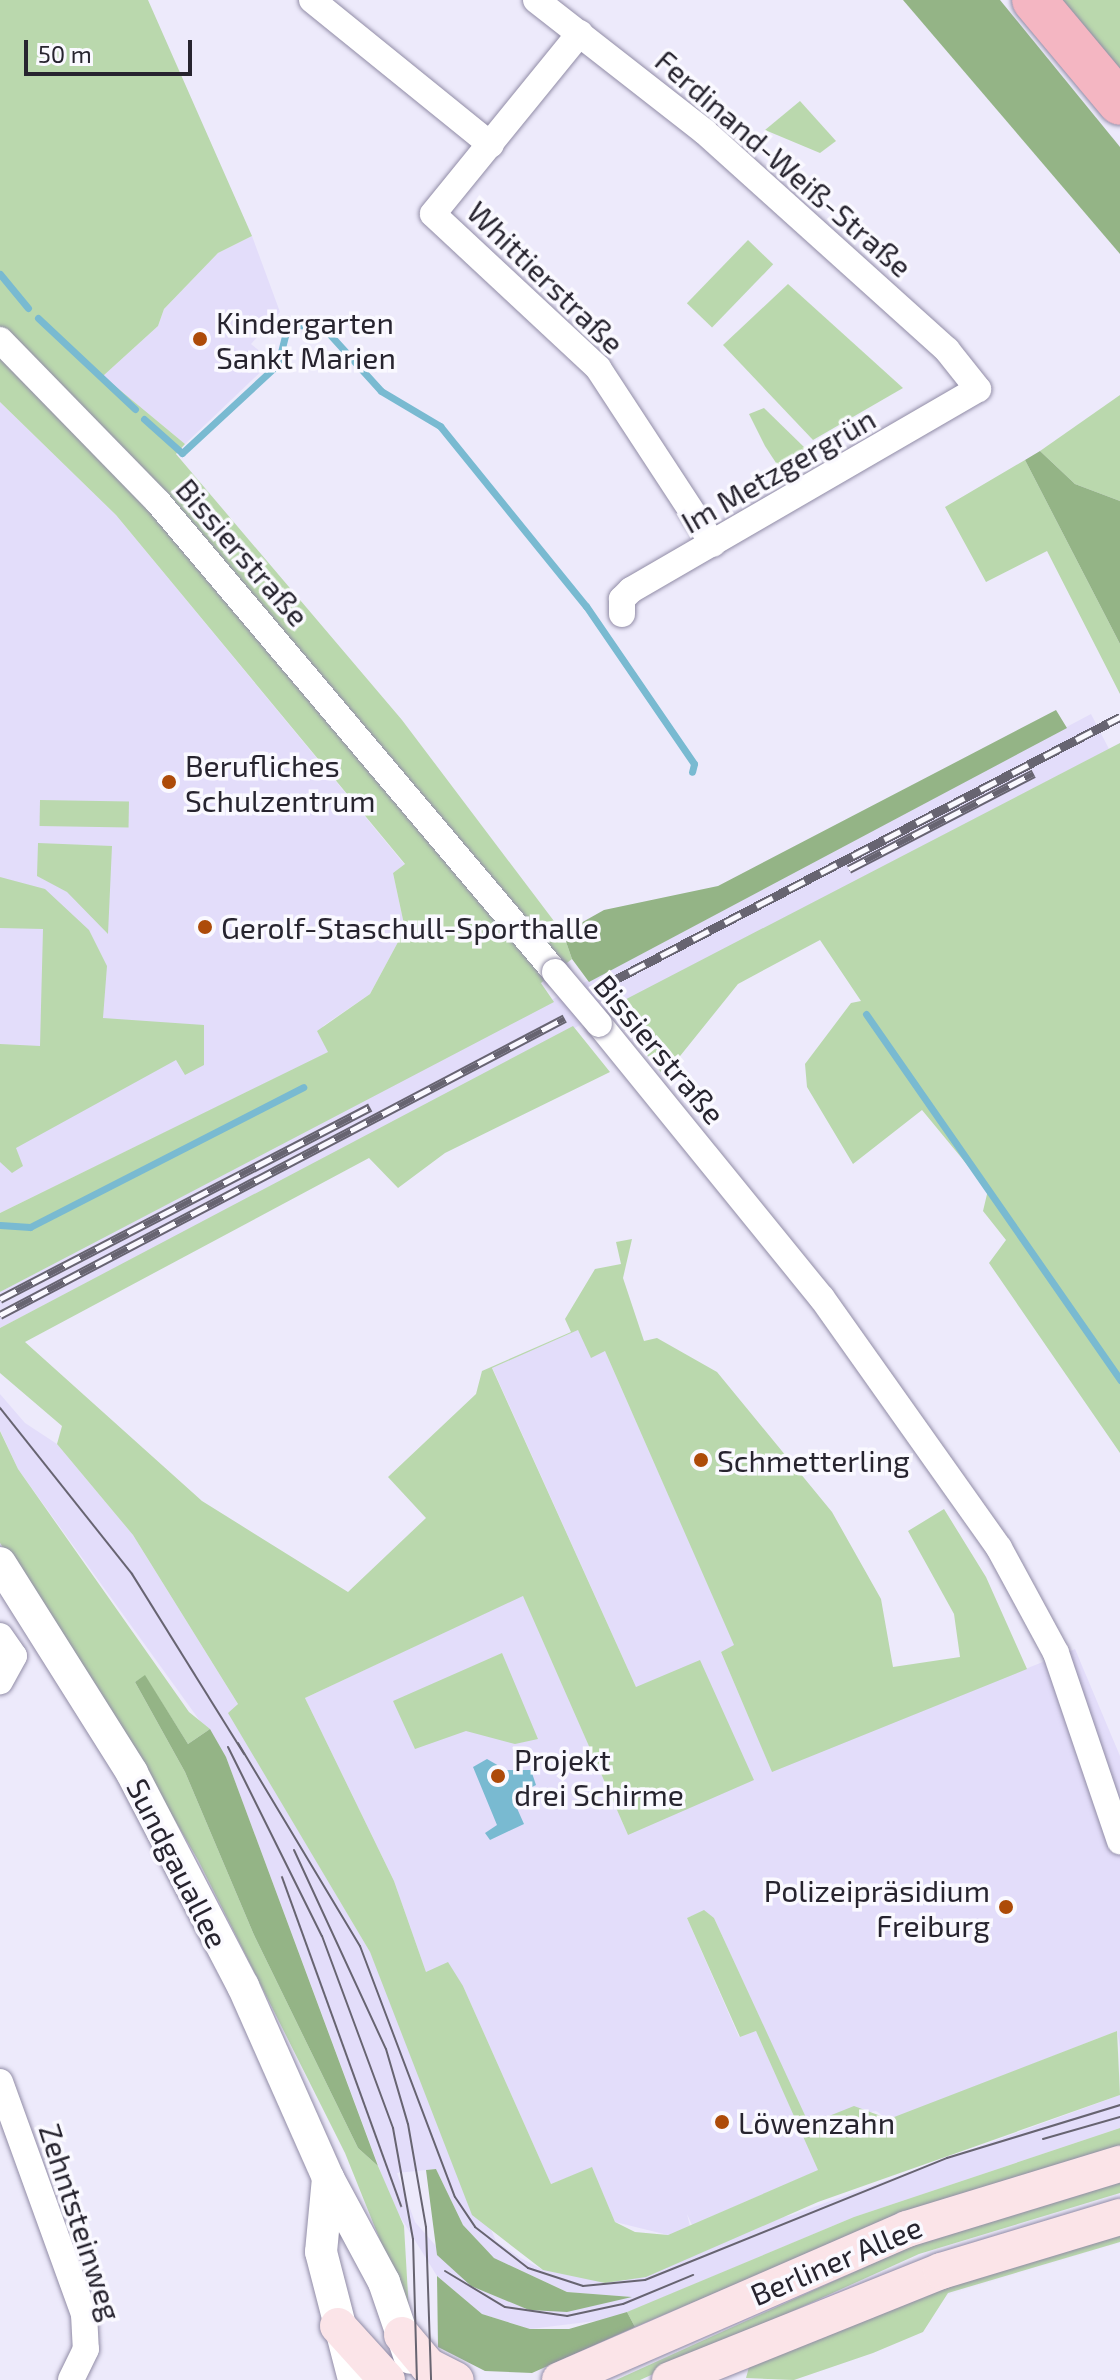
<!DOCTYPE html>
<html>
<head>
<meta charset="utf-8">
<style>
	body { margin:0 }
	#map { position:relative; width:1120px; height:2380px; overflow:hidden; background:#edeafb; font-family:"Exo 2",sans-serif }
	div>[style] { position:absolute }
	[style*='--x'] { left:calc(var(--x)*1px); top:calc(var(--y)*1px); width:calc(var(--w)*1px); rotate:calc(var(--a)*1deg) }
	.built>* { inset:0; background:#e3ddfa }
	.green>* { inset:0; background:#bad8ad; transform-origin:0 0 }
	.forest>* { inset:0; background:#94b486 }
	.water>* { inset:0; background:#79bad1 }
	.stream>* { height:7px; margin:-3.5px; padding:0 3.5px; transform-origin:3.5px; border-radius:3.5px; background:#79bad1 }
	.roads { filter:drop-shadow(0 0 2px #918ca6) drop-shadow(0 0 2px #918ca6) }
	.minor>* { height:26px; margin:-13px; padding:0 13px; transform-origin:13px; border-radius:13px; background:#fff }
	.tertiary>* { height:32px; margin:-16px; padding:0 16px; transform-origin:16px; border-radius:16px; background:#fff }
	.secondary>* { height:36px; margin:-18px; padding:0 18px; transform-origin:18px; border-radius:18px; background:#fbe4e8 }
	.trunk>* { height:44px; margin:-22px; padding:0 22px; transform-origin:22px; border-radius:22px; background:#f4b6c2 }
	.tram>* { height:2px; margin:-1px; padding:0 1px; transform-origin:1px; border-radius:1px; background:#676471 }
	.rail>* { height:9px; margin-top:-4.5px; transform-origin:0; background:repeating-linear-gradient(90deg,#faf9ff 0 18px,#676471 0 36px); box-sizing:border-box; border-block:2px solid #676471 }
	.bridges { filter:drop-shadow(0 0 2px #918ca6) drop-shadow(0 0 2px #918ca6) }
	.minor-bridge>* { height:26px; margin:-13px; padding:0 13px; transform-origin:13px; border-radius:13px; background:#fff }
	.dots>* { width:22px; height:22px; translate:-50% -50%; box-sizing:border-box; border:4px solid #faf9ff; border-radius:50% }
	span { translate:-50% -50%; white-space:nowrap; text-align:center; line-height:1.15; -webkit-text-stroke:7px #faf9ff; paint-order:stroke }
	.street-label { font-size:30px; color:#27242f }
	.poi-label { font-size:30px; color:#27242f }
	.left { translate:0 -50%; text-align:left }
	.right { translate:-100% -50%; text-align:right }
	.scale { position:absolute; left:24px; top:40px; width:168px; height:36px; box-sizing:border-box; border:4px solid #27242f; border-top:0; padding-left:10px; font-size:24px; line-height:28px; white-space:nowrap; color:#27242f; -webkit-text-stroke:6px #faf9ff; paint-order:stroke }
</style>
</head>
<body>
<div id="map">
	<div class="built">
		<div style="clip-path:polygon(252px 236px,280px 312px,251px 344px,272px 361px,185px 444px,103px 376px,158px 326px,164px 309px,218px 253px)"></div>
		<div style="clip-path:polygon(0 402px,116px 515px,405px 865px,393px 873px,405px 929px,370px 994px,323px 1026px,329px 1052px,0 1213px)"></div>
		<div style="clip-path:polygon(1091px 714px,1109px 749px,0 1328px,0 1292px)"></div>
		<div style="clip-path:polygon(578px 1330px,605px 1351px,735px 1646px,721px 1652px,772px 1771px,1075px 1649px,1120px 1756px,1120px 2048px,1117px 2031px,889px 2120px,876px 2111px,808px 2124px,714px 1918px,704px 1911px,687px 1918px,739px 2037px,756px 2031px,819px 2170px,692px 2225px,687px 2214px,690px 2226px,668px 2235px,615px 2222px,592px 2168px,551px 2184px,463px 1986px,426px 1972px,394px 1881px,305px 1698px,523px 1595px,628px 1835px,636px 1687px,492px 1367px)"></div>
		<div style="clip-path:polygon(evenodd,0 1394px,25px 1423px,57px 1444px,133px 1535px,238px 1704px,229px 1713px,370px 1952px,496px 2241px,519px 2257px,543px 2270px,792px 2215px,1120px 2095px,1120px 2128px,854px 2217px,612px 2319px,530px 2329px,482px 2314px,437px 2276px,393px 2205px,226px 1757px,18px 1469px,0 1430px,0 1394px,436px 2169px,463px 2225px,494px 2258px,567px 2292px,631px 2297px,529px 2310px,471px 2286px,415px 2222px,397px 2173px,436px 2169px)"></div>
	</div>
	<div class="green">
		<div style="clip-path:polygon(0 0,148px 0,252px 236px,218px 253px,164px 309px,158px 326px,103px 376px,185px 444px,176px 454px,402px 720px,563px 933px,572px 959px,541px 983px,554px 1002px,0 1292px,0 1213px,328px 1052px,317px 1031px,370px 994px,405px 929px,393px 873px,405px 864px,116px 515px,0 402px)"></div>
		<div style="clip-path:polygon(1059px 0,1120px 0,1120px 74px)"></div>
		<div style="clip-path:polygon(800px 101px,836px 141px,820px 153px,765px 130px)"></div>
		<div style="left:748px;top:240px;width:35px;height:88px;rotate:44deg"></div>
		<div style="clip-path:polygon(788px 284px,903px 388px,813px 440px,723px 345px)"></div>
		<div style="clip-path:polygon(1120px 395px,1120px 501px,1075px 484px,1040px 451px)"></div>
		<div style="clip-path:polygon(764px 408px,805px 448px,799px 472px,780px 469px,765px 446px,749px 414px)"></div>
		<div style="clip-path:polygon(1025px 460px,1120px 644px,1120px 694px,1047px 551px,986px 582px,945px 507px)"></div>
		<div style="clip-path:polygon(1120px 743px,1120px 1453px,989px 1263px,1006px 1240px,983px 1211px,988px 1190px,922px 1110px,853px 1164px,807px 1087px,805px 1064px,851px 1003px,861px 1001px,820px 940px,738px 984px,664px 1076px,609px 1008px)"></div>
		<div style="left:40px;top:800px;width:89px;height:26px;rotate:1deg"></div>
		<div style="clip-path:polygon(38px 843px,112px 846px,108px 934px,67px 892px,37px 876px)"></div>
		<div style="clip-path:polygon(0 877px,45px 889px,89px 930px,107px 966px,103px 1018px,204px 1025px,204px 1065px,185px 1075px,176px 1060px,16px 1148px,23px 1166px,12px 1173px,0 1162px,0 1044px,40px 1046px,43px 929px,0 928px)"></div>
		<div style="clip-path:polygon(573px 1026px,610px 1072px,445px 1153px,398px 1188px,369px 1158px,25px 1342px,202px 1501px,348px 1592px,426px 1518px,388px 1477px,476px 1394px,482px 1371px,571px 1332px,565px 1319px,595px 1269px,621px 1264px,616px 1242px,632px 1239px,623px 1278px,644px 1341px,657px 1338px,717px 1372px,832px 1512px,881px 1599px,893px 1667px,960px 1657px,954px 1614px,908px 1531px,944px 1509px,986px 1577px,1027px 1669px,772px 1772px,721px 1652px,734px 1645px,605px 1351px,591px 1358px,578px 1330px,492px 1368px,636px 1687px,700px 1660px,754px 1780px,628px 1835px,523px 1596px,305px 1698px,394px 1881px,426px 1972px,448px 1962px,463px 1986px,551px 2184px,592px 2167px,615px 2222px,635px 2232px,668px 2235px,818px 2170px,756px 2031px,740px 2037px,687px 1918px,704px 1910px,714px 1918px,809px 2124px,854px 2106px,889px 2119px,1117px 2031px,1120px 2095px,818px 2202px,646px 2277px,605px 2283px,543px 2270px,472px 2215px,370px 1952px,228px 1713px,238px 1704px,133px 1535px,57px 1444px,62px 1426px,0 1373px,0 1328px)"></div>
		<div style="clip-path:polygon(0 1431px,18px 1469px,189px 1712px,210px 1729px,188px 1744px,145px 1676px,135px 1682px,185px 1772px,254px 1935px,358px 2148px,378px 2166px,404px 2226px,409px 2312px,345px 2153px,198px 1860px,98px 1688px,0 1543px)"></div>
		<div style="clip-path:polygon(502px 1653px,538px 1739px,515px 1744px,466px 1731px,415px 1749px,393px 1701px)"></div>
		<div style="clip-path:polygon(1120px 2128px,1120px 2155px,916px 2208px,635px 2327px,627px 2312px,854px 2217px)"></div>
		<div style="clip-path:polygon(1120px 2176px,1120px 2193px,919px 2254px,640px 2380px,616px 2380px,911px 2246px)"></div>
		<div style="clip-path:polygon(1120px 2229px,1120px 2242px,948px 2293px,923px 2332px,873px 2353px,794px 2380px,746px 2378px,749px 2367px,915px 2293px)"></div>
	</div>
	<div class="forest">
		<div style="clip-path:polygon(903px 0,1000px 0,1120px 147px,1120px 254px)"></div>
		<div style="clip-path:polygon(1040px 451px,1075px 484px,1120px 501px,1120px 644px,1025px 460px)"></div>
		<div style="clip-path:polygon(1056px 710px,1067px 728px,589px 982px,572px 959px,563px 933px,604px 910px,718px 886px)"></div>
		<div style="clip-path:polygon(145px 1675px,188px 1744px,210px 1729px,226px 1757px,378px 2166px,358px 2148px,254px 1935px,185px 1772px,135px 1682px)"></div>
		<div style="clip-path:polygon(436px 2169px,463px 2225px,494px 2258px,567px 2292px,632px 2297px,567px 2312px,529px 2310px,471px 2286px,437px 2255px,426px 2170px)"></div>
		<div style="clip-path:polygon(437px 2276px,482px 2314px,530px 2329px,569px 2329px,627px 2312px,635px 2327px,532px 2373px,485px 2371px,438px 2347px)"></div>
	</div>
	<div class="water">
		<div style="clip-path:polygon(487px 1759px,506px 1770px,531px 1770px,536px 1785px,512px 1797px,524px 1824px,490px 1840px,485px 1833px,497px 1825px,473px 1767px)"></div>
	</div>
	<div class="stream">
		<div style="--x:0;--y:274;--w:44;--a:50.5"></div>
		<div style="--x:38;--y:318;--w:133;--a:43.2"></div>
		<div style="--x:144;--y:419;--w:51;--a:41.8"></div>
		<div style="--x:182;--y:453;--w:131;--a:-42.8"></div>
		<div style="--x:278;--y:364;--w:30;--a:-76"></div>
		<div style="--x:285;--y:335;--w:16;--a:-40"></div>
		<div style="--x:297;--y:325;--w:26;--a:4"></div>
		<div style="--x:323;--y:327;--w:86;--a:47.8"></div>
		<div style="--x:381;--y:391;--w:69;--a:30.7"></div>
		<div style="--x:440;--y:426;--w:232;--a:51"></div>
		<div style="--x:586;--y:606;--w:191;--a:55.6"></div>
		<div style="--x:694;--y:764;--w:8;--a:104"></div>
		<div style="--x:866;--y:1014;--w:446;--a:55.2"></div>
		<div style="--x:0;--y:1225;--w:30;--a:4"></div>
		<div style="--x:30;--y:1227;--w:307;--a:-27.1"></div>
	</div>
	<div class="roads">
		<div class="minor">
			<div style="--x:312;--y:0;--w:230;--a:39"></div>
			<div style="--x:536;--y:0;--w:214;--a:38"></div>
			<div style="--x:705;--y:132;--w:326;--a:42"></div>
			<div style="--x:947;--y:350;--w:50;--a:51.5"></div>
			<div style="--x:978;--y:389;--w:401;--a:149.9"></div>
			<div style="--x:631;--y:590;--w:13;--a:135"></div>
			<div style="--x:622;--y:599;--w:15;--a:90"></div>
			<div style="--x:580;--y:33;--w:233;--a:129.1"></div>
			<div style="--x:433;--y:214;--w:226;--a:43"></div>
			<div style="--x:598;--y:368;--w:210;--a:56.8"></div>
			<div style="--x:0;--y:340;--w:226;--a:45.7"></div>
			<div style="--x:158;--y:502;--w:615;--a:49.81"></div>
			<div style="--x:599;--y:1024;--w:353;--a:50.9"></div>
			<div style="--x:822;--y:1298;--w:306;--a:54.7"></div>
			<div style="--x:999;--y:1548;--w:119;--a:61.5"></div>
			<div style="--x:1056;--y:1653;--w:199;--a:71.2"></div>
			<div style="--x:0;--y:1636;--w:24;--a:55"></div>
			<div style="--x:14;--y:1656;--w:29;--a:119"></div>
			<div style="--x:0;--y:2082;--w:247;--a:70.1"></div>
			<div style="--x:84;--y:2314;--w:35;--a:87"></div>
			<div style="--x:86;--y:2349;--w:34;--a:116"></div>
		</div>
		<div class="tertiary">
			<div style="--x:0;--y:1563;--w:248;--a:57.8"></div>
			<div style="--x:132;--y:1773;--w:240;--a:62.5"></div>
			<div style="--x:243;--y:1986;--w:210;--a:66.1"></div>
			<div style="--x:328;--y:2178;--w:118;--a:61.7"></div>
			<div style="--x:384;--y:2282;--w:80;--a:71.1"></div>
			<div style="--x:328;--y:2178;--w:74;--a:95.4"></div>
			<div style="--x:321;--y:2252;--w:132;--a:75.5"></div>
		</div>
		<div class="secondary">
			<div style="--x:338;--y:2326;--w:73;--a:47.8"></div>
			<div style="--x:402;--y:2335;--w:40;--a:50"></div>
			<div style="--x:428;--y:2366;--w:31;--a:27"></div>
			<div style="--x:560;--y:2380;--w:378;--a:-23.5"></div>
			<div style="--x:907;--y:2229;--w:223;--a:-17"></div>
			<div style="--x:670;--y:2380;--w:292;--a:-21.9"></div>
			<div style="--x:941;--y:2271;--w:187;--a:-16.8"></div>
		</div>
		<div class="trunk">
			<div style="--x:1034;--y:0;--w:134;--a:50.1"></div>
		</div>
	</div>
	<div class="tram">
		<div style="--x:0;--y:1408;--w:212;--a:51.5"></div>
		<div style="--x:132;--y:1574;--w:212;--a:58.1"></div>
		<div style="--x:238;--y:1743;--w:237;--a:59"></div>
		<div style="--x:360;--y:1946;--w:268;--a:69.3"></div>
		<div style="--x:455;--y:2197;--w:36;--a:56"></div>
		<div style="--x:475;--y:2227;--w:67;--a:37.7"></div>
		<div style="--x:528;--y:2268;--w:58;--a:18.1"></div>
		<div style="--x:583;--y:2286;--w:62;--a:-5.5"></div>
		<div style="--x:645;--y:2280;--w:326;--a:-22"></div>
		<div style="--x:947;--y:2158;--w:181;--a:-17"></div>
		<div style="--x:228;--y:1747;--w:211;--a:63.6"></div>
		<div style="--x:322;--y:1936;--w:205;--a:69.7"></div>
		<div style="--x:393;--y:2128;--w:113;--a:79.8"></div>
		<div style="--x:413;--y:2239;--w:141;--a:88.4"></div>
		<div style="--x:294;--y:1850;--w:219;--a:65.2"></div>
		<div style="--x:386;--y:2049;--w:78;--a:73.7"></div>
		<div style="--x:408;--y:2124;--w:105;--a:80.1"></div>
		<div style="--x:426;--y:2227;--w:153;--a:88.1"></div>
		<div style="--x:282;--y:1877;--w:350;--a:70.1"></div>
		<div style="--x:1043;--y:2139;--w:80;--a:-15.9"></div>
		<div style="--x:445;--y:2271;--w:70;--a:31"></div>
		<div style="--x:505;--y:2307;--w:63;--a:8.3"></div>
		<div style="--x:567;--y:2316;--w:57;--a:-12.1"></div>
		<div style="--x:623;--y:2304;--w:76;--a:-22.5"></div>
	</div>
	<div class="rail">
		<div style="--x:849;--y:869;--w:208;--a:-27.4"></div>
		<div style="--x:597;--y:989;--w:590;--a:-27.48"></div>
		<div style="--x:0;--y:1299;--w:417;--a:-27.4"></div>
		<div style="--x:0;--y:1315;--w:638;--a:-27.73"></div>
	</div>
	<div class="bridges">
		<div class="minor-bridge">
			<div style="--x:555;--y:972;--w:68;--a:49.8"></div>
		</div>
	</div>
	<div class="dots">
		<div style="left:200px;top:339px;background:#ad4b09"></div>
		<div style="left:169px;top:782px;background:#ad4b09"></div>
		<div style="left:205px;top:927px;background:#ad4b09"></div>
		<div style="left:701px;top:1460px;background:#ad4b09"></div>
		<div style="left:498px;top:1776px;background:#ad4b09"></div>
		<div style="left:1006px;top:1907px;background:#ad4b09"></div>
		<div style="left:722px;top:2122px;background:#ad4b09"></div>
	</div>
	<div class="street-label">
		<span style="left:784px;top:163px;rotate:41deg">Ferdinand-Weiß-Straße</span>
		<span style="left:546px;top:277px;rotate:44deg">Whittierstraße</span>
		<span style="left:778px;top:470px;rotate:-30deg">Im Metzgergrün</span>
		<span style="left:243px;top:552px;rotate:49deg">Bissierstraße</span>
		<span style="left:660px;top:1049px;rotate:50deg">Bissierstraße</span>
		<span style="left:178px;top:1863px;rotate:63deg">Sundgauallee</span>
		<span style="left:81px;top:2222px;rotate:72deg">Zehntsteinweg</span>
		<span style="left:836px;top:2260px;rotate:-23deg">Berliner Allee</span>
	</div>
	<div class="poi-label">
		<span class="left" style="left:216px;top:339px">Kindergarten<br>Sankt Marien</span>
		<span class="left" style="left:185px;top:782px">Berufliches<br>Schulzentrum</span>
		<span class="left" style="left:221px;top:927px">Gerolf-Staschull-Sporthalle</span>
		<span class="left" style="left:717px;top:1460px">Schmetterling</span>
		<span class="left" style="left:514px;top:1776px">Projekt<br>drei Schirme</span>
		<span class="right" style="left:990px;top:1907px">Polizeipräsidium<br>Freiburg</span>
		<span class="left" style="left:738px;top:2122px">Löwenzahn</span>
	</div>
	<div class="scale">50 m</div>
</div>
</body>
</html>
